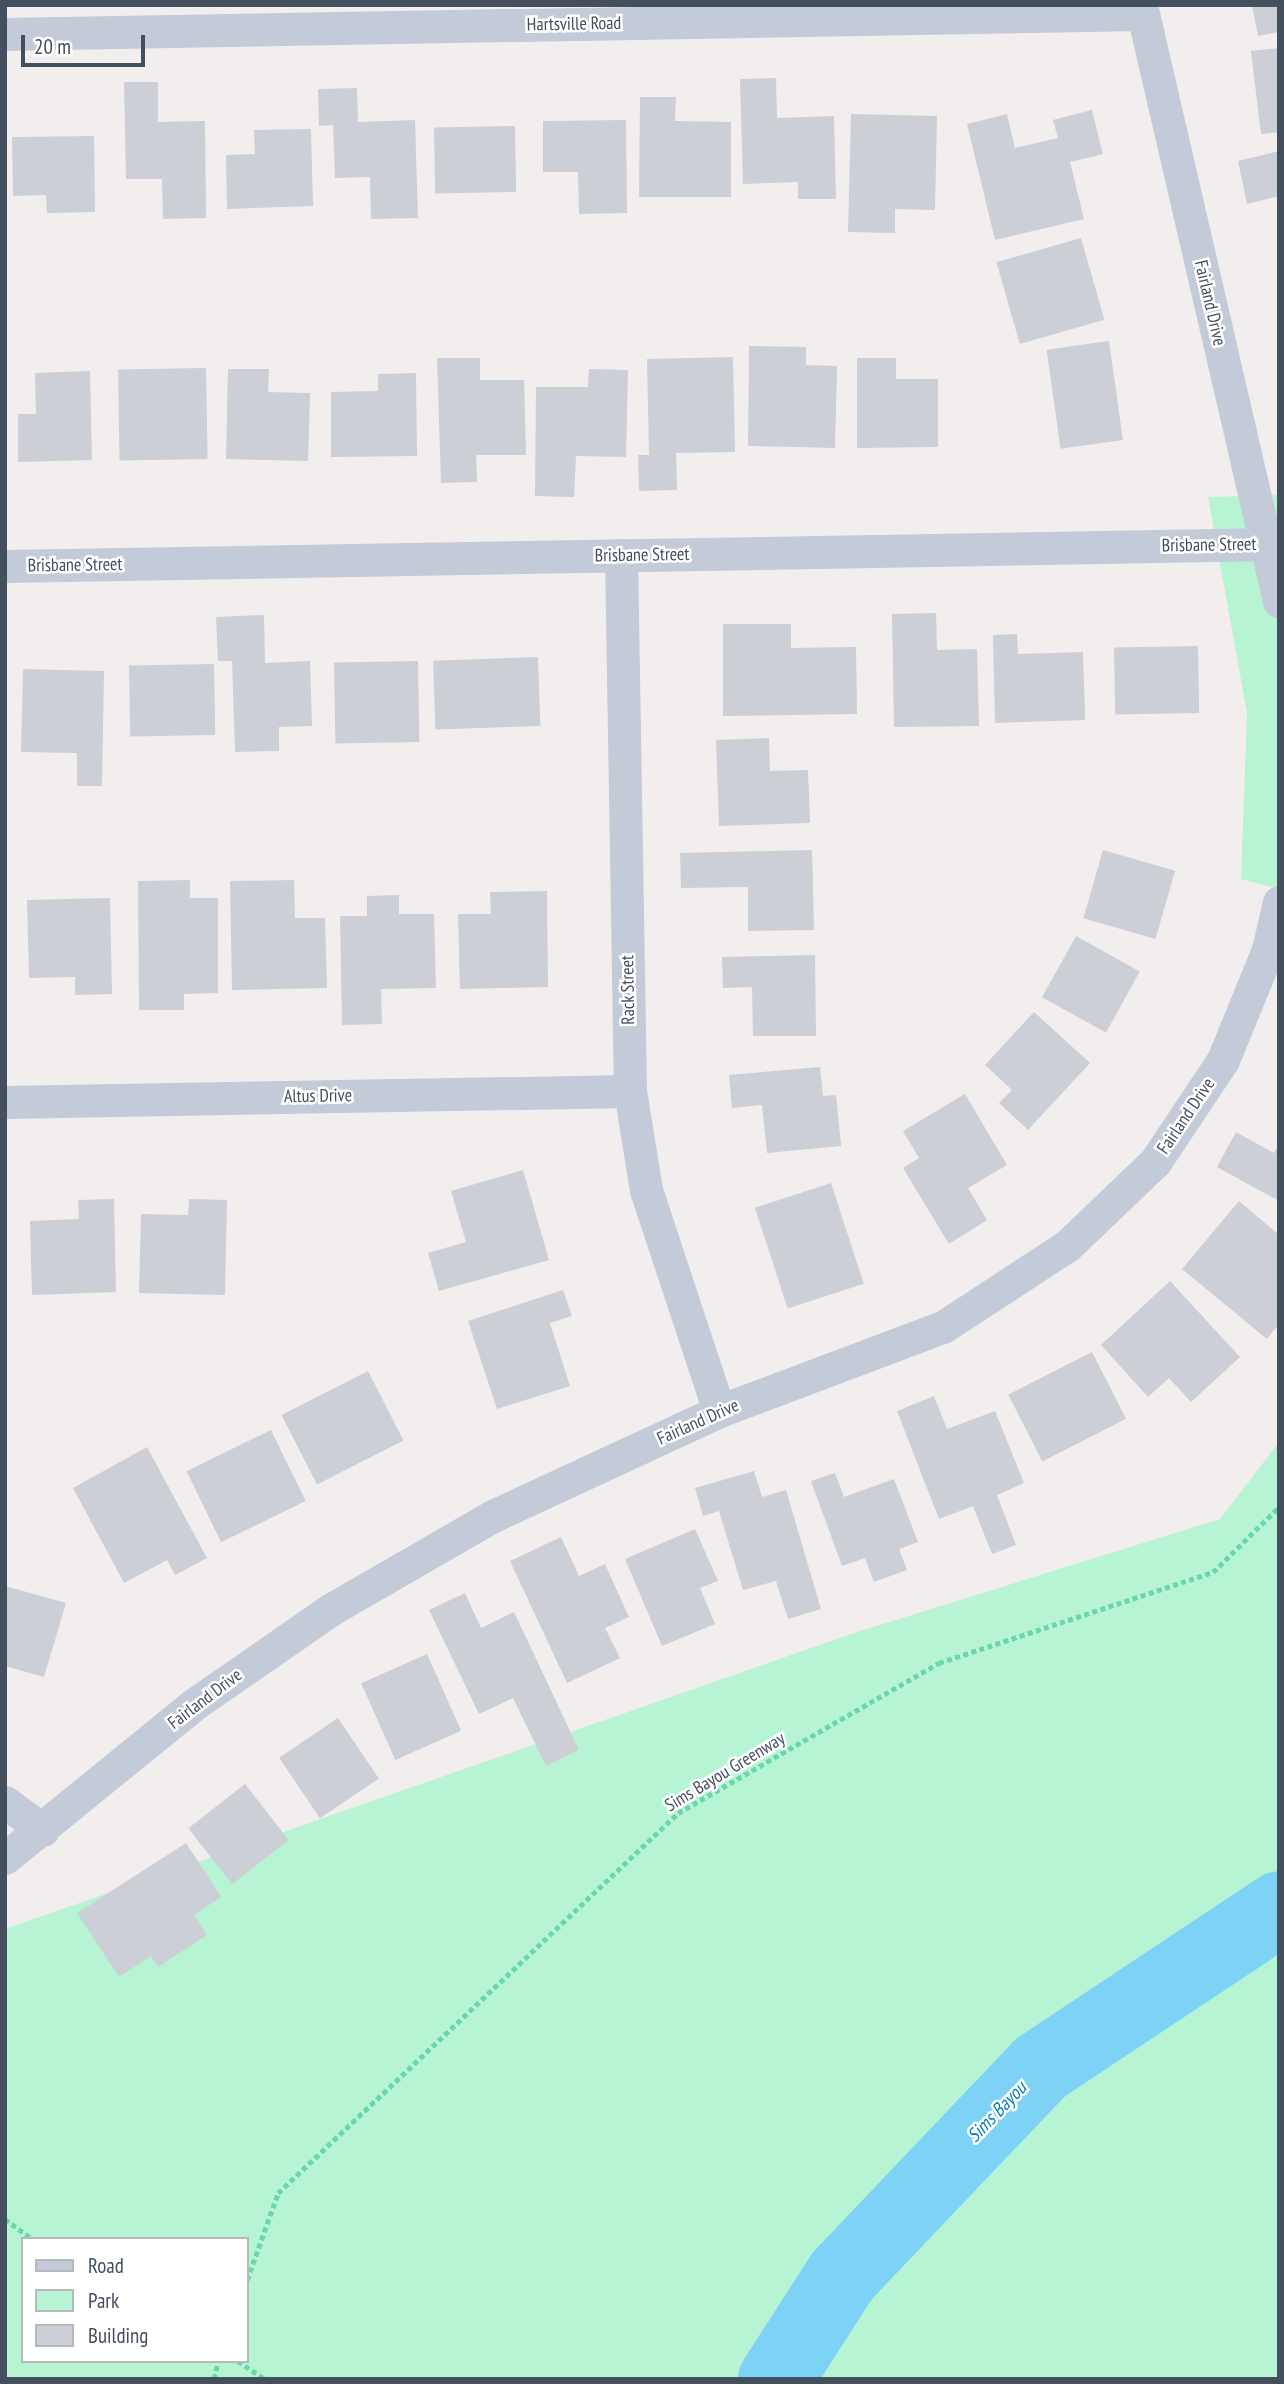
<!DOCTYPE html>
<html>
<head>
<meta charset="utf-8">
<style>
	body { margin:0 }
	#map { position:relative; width:1284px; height:2384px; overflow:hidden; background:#f1eeed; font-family:"PT Sans Narrow",sans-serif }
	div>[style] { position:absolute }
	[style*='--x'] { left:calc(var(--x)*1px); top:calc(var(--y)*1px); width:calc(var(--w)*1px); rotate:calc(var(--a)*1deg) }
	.green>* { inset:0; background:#b6f4d4 }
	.river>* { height:75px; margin:-37.5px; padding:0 37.5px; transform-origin:37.5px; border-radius:37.5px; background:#7ed2f6 }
	.building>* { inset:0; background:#cccfd6; transform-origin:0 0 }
	.path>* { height:4.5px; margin-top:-2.25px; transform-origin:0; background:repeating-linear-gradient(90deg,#6ad6ab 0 5px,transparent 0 8.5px) }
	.street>* { height:33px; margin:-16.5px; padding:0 16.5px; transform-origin:16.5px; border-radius:16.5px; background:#c2cbd7 }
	span { translate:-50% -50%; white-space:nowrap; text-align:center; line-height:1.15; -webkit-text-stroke:5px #fff; paint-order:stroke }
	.street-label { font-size:18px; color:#444f5d }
	.water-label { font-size:19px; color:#007db4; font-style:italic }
	.frame { position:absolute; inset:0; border:7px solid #444f5d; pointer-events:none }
	.legend { position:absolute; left:21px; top:2237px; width:228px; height:126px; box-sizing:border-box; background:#fff; border:2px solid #b4b9be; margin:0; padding:9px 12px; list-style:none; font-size:21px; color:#444f5d }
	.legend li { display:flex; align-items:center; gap:14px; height:35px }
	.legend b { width:35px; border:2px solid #b4b9be }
	.scale { position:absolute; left:21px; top:35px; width:124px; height:32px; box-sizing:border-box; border:4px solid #444f5d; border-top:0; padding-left:9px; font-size:21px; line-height:24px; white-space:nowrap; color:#444f5d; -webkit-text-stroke:5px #fff; paint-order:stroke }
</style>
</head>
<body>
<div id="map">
	<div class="green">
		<div style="clip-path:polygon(1279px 495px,1279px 889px,1241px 879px,1247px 713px,1208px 497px)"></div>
		<div style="clip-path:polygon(evenodd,1279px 1442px,1279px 2379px,5px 2379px,5px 1929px,854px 1633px,1220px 1519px,1279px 1442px,23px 2239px,247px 2239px,247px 2361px,23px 2361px,23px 2239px)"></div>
	</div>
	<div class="river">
		<div style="--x:775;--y:2379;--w:124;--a:-57.2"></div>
		<div style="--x:842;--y:2275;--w:287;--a:-46.4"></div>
		<div style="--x:1040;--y:2067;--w:287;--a:-33.6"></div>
	</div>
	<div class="building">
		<div style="clip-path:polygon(1252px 5px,1279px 5px,1279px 32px,1258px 36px)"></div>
		<div style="clip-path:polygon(1279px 48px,1279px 132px,1261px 134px,1251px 51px)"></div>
		<div style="clip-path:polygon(776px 78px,777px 118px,834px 116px,836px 199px,798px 199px,798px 182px,743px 184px,740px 79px)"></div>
		<div style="clip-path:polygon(124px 82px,158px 82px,158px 122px,205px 121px,206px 218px,163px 219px,162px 179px,126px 179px)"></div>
		<div style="clip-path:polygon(357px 88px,358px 122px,415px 120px,418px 218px,371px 219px,370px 177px,335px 178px,333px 125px,319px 126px,318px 89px)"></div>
		<div style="clip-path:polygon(640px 97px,676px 97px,675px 121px,731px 122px,731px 197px,639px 197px)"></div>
		<div style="clip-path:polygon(1092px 110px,1103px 154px,1070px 162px,1084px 219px,995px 240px,967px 124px,1007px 114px,1015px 148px,1058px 138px,1053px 120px)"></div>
		<div style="clip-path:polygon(851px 114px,937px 116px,935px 210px,895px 209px,895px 233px,848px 232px)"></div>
		<div style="clip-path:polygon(626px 120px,627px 213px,579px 214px,578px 172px,543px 172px,543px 121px)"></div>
		<div style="left:515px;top:126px;width:66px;height:81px;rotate:89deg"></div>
		<div style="clip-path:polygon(311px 129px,313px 206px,227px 209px,226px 155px,255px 154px,254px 130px)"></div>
		<div style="clip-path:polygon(94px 136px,95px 212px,47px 213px,46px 195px,13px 196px,12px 137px)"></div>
		<div style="clip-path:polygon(1279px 151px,1279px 196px,1247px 204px,1238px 161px)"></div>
		<div style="left:1081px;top:238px;width:85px;height:88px;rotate:74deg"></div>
		<div style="left:1109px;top:341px;width:100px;height:63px;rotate:82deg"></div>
		<div style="clip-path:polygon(749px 346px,806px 347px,806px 365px,837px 366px,835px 448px,748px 446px)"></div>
		<div style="clip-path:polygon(733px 357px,735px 452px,676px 453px,677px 490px,639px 491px,638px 455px,649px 455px,647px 359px)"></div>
		<div style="clip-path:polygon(437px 358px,480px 358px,480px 380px,524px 380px,526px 455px,476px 455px,477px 482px,441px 483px)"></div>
		<div style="clip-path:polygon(857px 358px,896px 358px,896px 379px,938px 379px,938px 447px,857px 448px)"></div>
		<div style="left:206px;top:368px;width:91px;height:88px;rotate:89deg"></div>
		<div style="clip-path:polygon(228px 369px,269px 369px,268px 392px,310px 393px,308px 461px,226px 459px)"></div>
		<div style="clip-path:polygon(589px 369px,628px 370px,626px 457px,576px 456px,574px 497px,535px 496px,536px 387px,588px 387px)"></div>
		<div style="clip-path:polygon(90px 371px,92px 460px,18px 462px,18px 414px,36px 414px,35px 373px)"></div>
		<div style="clip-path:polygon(416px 373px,417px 456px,331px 457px,331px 392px,378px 391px,378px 374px)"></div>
		<div style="clip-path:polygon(936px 613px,937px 650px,977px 649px,979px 726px,894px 727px,892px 614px)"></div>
		<div style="clip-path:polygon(264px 615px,265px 663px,310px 661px,312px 726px,279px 727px,279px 751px,235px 752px,232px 661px,218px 661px,216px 617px)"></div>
		<div style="clip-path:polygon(723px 624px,791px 624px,791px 648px,856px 647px,857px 714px,723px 716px)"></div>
		<div style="clip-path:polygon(1017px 634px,1018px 654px,1083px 652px,1085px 720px,995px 723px,993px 635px)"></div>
		<div style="left:1198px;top:646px;width:67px;height:84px;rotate:89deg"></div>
		<div style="left:538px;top:657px;width:69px;height:105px;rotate:88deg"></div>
		<div style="left:418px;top:661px;width:81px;height:84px;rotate:89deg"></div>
		<div style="left:214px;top:664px;width:71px;height:85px;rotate:89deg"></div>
		<div style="clip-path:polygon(23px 669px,104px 671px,102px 786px,77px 786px,77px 753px,21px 752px)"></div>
		<div style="clip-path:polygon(769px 738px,770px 771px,808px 770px,810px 823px,719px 826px,716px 740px)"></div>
		<div style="clip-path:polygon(812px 850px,814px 930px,748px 931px,748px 887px,681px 888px,680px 853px)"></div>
		<div style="left:1103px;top:850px;width:75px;height:71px;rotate:16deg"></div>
		<div style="clip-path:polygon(190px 880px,190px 898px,218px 898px,218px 993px,184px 994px,184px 1010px,139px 1010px,138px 881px)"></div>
		<div style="clip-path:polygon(294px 880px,295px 918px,325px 918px,327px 988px,232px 990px,230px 881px)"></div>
		<div style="clip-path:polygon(547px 891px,548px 987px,460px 989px,458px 914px,491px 914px,490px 892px)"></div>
		<div style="clip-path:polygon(399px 895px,399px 914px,434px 914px,436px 988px,381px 989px,382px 1024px,342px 1025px,340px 916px,367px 916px,367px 896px)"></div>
		<div style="clip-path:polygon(110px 898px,112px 994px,75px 995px,75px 977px,29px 978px,27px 900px)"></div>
		<div style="left:1076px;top:936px;width:73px;height:70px;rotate:29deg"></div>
		<div style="clip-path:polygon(815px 955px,816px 1036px,753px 1036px,752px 987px,723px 988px,722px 957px)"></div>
		<div style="clip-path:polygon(1034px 1012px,1090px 1063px,1028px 1130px,999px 1103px,1012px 1090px,985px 1065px)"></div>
		<div style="clip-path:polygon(820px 1067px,823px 1096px,836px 1095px,841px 1146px,767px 1153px,762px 1105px,732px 1108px,729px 1075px)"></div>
		<div style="clip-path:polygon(965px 1094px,1007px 1165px,968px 1188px,987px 1220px,949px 1244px,903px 1168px,919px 1158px,903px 1131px)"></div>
		<div style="clip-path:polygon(1236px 1132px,1274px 1153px,1279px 1144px,1279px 1201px,1217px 1167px)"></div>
		<div style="clip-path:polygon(523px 1170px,549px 1260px,439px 1291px,428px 1253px,466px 1242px,451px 1191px)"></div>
		<div style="left:831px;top:1183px;width:106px;height:80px;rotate:72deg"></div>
		<div style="clip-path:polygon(114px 1199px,116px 1292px,32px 1295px,30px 1221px,79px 1219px,78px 1200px)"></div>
		<div style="clip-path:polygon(189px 1199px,227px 1200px,225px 1295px,139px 1293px,141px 1214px,188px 1215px)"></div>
		<div style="clip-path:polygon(1239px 1201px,1279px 1235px,1279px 1324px,1267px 1339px,1182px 1269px)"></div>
		<div style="clip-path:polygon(1170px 1281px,1240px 1357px,1191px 1402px,1169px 1378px,1148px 1397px,1101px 1345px)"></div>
		<div style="clip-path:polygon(563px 1290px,572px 1316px,550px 1323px,570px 1386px,497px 1409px,468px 1321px)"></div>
		<div style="left:1092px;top:1352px;width:75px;height:94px;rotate:63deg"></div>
		<div style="left:368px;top:1371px;width:78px;height:97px;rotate:63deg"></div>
		<div style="clip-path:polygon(934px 1396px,947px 1429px,995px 1411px,1024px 1483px,997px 1495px,1016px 1545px,992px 1554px,973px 1506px,939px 1519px,897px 1411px)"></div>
		<div style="left:271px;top:1430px;width:79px;height:94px;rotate:64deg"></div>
		<div style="clip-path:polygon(147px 1447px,207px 1558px,175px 1575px,167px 1560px,124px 1583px,73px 1488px)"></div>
		<div style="clip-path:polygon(754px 1471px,762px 1497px,786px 1490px,821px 1609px,788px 1619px,776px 1581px,743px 1590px,719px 1511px,703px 1516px,695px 1488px)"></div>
		<div style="clip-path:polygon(835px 1473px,844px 1497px,894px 1479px,918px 1542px,899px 1549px,907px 1570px,874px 1582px,865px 1558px,842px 1566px,811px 1481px)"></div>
		<div style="clip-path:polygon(695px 1529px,718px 1581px,700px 1588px,715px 1624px,662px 1646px,625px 1559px)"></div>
		<div style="clip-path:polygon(561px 1537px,579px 1576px,605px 1564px,629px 1617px,605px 1628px,620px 1658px,567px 1683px,510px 1561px)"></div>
		<div style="clip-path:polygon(5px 1586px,66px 1603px,44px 1677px,5px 1666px)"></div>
		<div style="clip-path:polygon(465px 1593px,481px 1628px,514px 1612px,579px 1750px,546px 1766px,513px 1698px,479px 1714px,429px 1610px)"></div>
		<div style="left:427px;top:1654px;width:84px;height:72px;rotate:66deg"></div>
		<div style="left:338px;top:1718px;width:73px;height:71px;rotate:56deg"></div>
		<div style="left:245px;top:1784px;width:71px;height:72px;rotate:52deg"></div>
		<div style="clip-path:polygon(186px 1843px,221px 1897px,194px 1915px,207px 1935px,158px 1967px,151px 1956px,119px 1977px,77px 1913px)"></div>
	</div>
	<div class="path">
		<div style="--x:5;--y:2219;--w:34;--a:36"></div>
		<div style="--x:247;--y:2280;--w:92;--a:-70.4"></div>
		<div style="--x:278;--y:2193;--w:552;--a:-43.53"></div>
		<div style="--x:678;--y:1813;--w:301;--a:-29.9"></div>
		<div style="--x:939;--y:1663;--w:289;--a:-18.4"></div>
		<div style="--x:1213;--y:1572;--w:93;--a:-44.6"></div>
		<div style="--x:238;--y:2361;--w:32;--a:34"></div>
		<div style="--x:214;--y:2379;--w:18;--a:-77"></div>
	</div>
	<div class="street">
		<div style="--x:1141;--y:5;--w:612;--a:76.96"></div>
		<div style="--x:5;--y:34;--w:1137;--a:-1.01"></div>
		<div style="--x:621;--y:555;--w:536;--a:89.04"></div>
		<div style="--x:630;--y:1091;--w:100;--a:80.8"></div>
		<div style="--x:646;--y:1190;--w:233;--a:71.7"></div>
		<div style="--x:5;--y:566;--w:1274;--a:-0.99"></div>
		<div style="--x:5;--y:1102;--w:625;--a:-1.01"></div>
		<div style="--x:5;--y:1802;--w:47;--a:36.4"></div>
		<div style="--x:5;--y:1858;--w:242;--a:-39.1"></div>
		<div style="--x:193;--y:1705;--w:167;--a:-34.7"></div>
		<div style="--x:330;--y:1610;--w:188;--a:-30"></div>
		<div style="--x:493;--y:1516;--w:249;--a:-24.9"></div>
		<div style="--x:719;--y:1411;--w:239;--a:-20.6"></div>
		<div style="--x:943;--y:1327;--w:148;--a:-33.2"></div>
		<div style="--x:1067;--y:1246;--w:122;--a:-43.7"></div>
		<div style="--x:1155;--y:1162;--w:123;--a:-56.3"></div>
		<div style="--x:1223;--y:1060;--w:119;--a:-67.8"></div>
		<div style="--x:1268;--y:950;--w:49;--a:-77.1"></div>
	</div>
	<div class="street-label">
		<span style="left:574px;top:24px;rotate:-1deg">Hartsville Road</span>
		<span style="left:1210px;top:303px;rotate:77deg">Fairland Drive</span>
		<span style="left:1209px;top:545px;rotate:-1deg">Brisbane Street</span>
		<span style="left:642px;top:555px;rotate:-1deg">Brisbane Street</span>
		<span style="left:75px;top:565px;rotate:-1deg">Brisbane Street</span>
		<span style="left:628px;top:990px;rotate:-91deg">Rack Street</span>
		<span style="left:318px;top:1096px;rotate:-1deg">Altus Drive</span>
		<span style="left:1186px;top:1116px;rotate:-56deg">Fairland Drive</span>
		<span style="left:698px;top:1422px;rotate:-24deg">Fairland Drive</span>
		<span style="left:205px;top:1699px;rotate:-37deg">Fairland Drive</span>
		<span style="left:725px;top:1772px;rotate:-31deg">Sims Bayou Greenway</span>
	</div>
	<div class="water-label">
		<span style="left:997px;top:2112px;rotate:-46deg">Sims Bayou</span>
	</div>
	<div class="frame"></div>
	<ul class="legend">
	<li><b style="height:9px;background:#c2cbd7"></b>Road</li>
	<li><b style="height:19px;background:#b6f4d4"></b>Park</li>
	<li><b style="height:19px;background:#cccfd6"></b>Building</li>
	</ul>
	<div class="scale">20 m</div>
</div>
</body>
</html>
